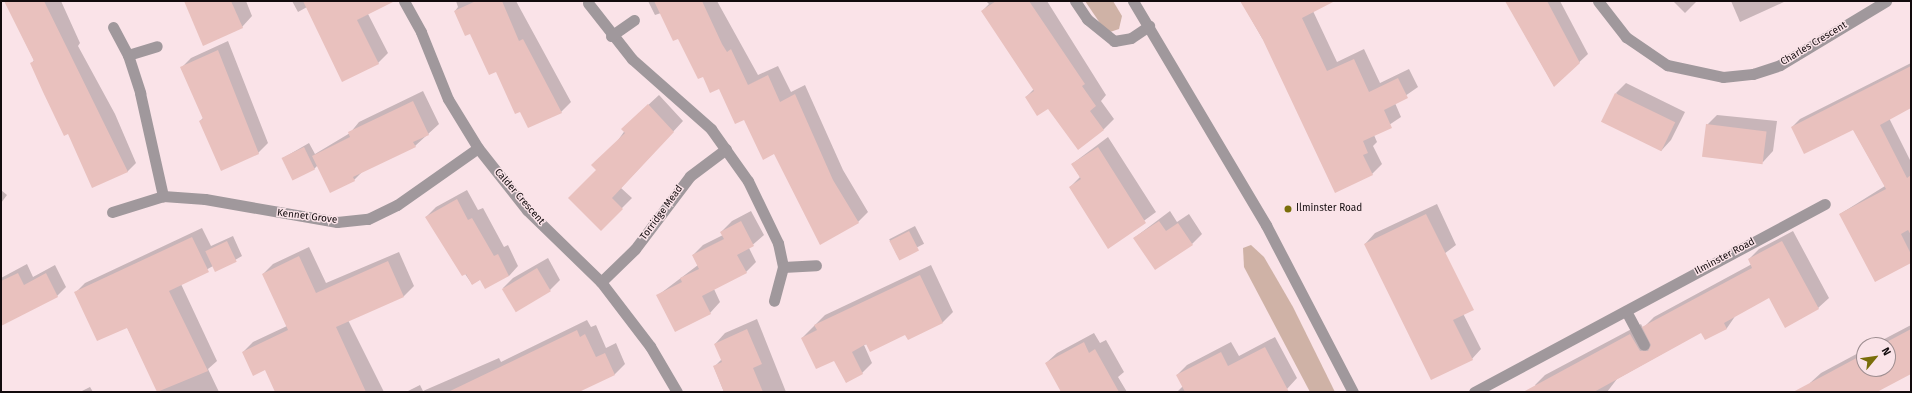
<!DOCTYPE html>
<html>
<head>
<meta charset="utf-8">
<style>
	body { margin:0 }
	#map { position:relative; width:1912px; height:393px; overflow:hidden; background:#fae3e8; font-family:"Fira Sans",sans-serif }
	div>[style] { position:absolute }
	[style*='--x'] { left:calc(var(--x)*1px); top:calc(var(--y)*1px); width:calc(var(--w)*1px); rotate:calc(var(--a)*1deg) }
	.green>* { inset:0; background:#cfb2a6 }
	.shadow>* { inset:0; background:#0003; transform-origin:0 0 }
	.building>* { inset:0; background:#e9c1be; transform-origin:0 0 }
	.service>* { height:11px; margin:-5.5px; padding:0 5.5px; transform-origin:5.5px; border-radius:5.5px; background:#a0989c }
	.minor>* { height:11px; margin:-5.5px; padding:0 5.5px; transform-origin:5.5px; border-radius:5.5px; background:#a0989c }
	.tertiary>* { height:11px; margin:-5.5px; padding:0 5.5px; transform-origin:5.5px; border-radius:5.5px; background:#a0989c }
	.dots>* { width:11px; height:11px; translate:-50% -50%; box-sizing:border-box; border:2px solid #fae3e8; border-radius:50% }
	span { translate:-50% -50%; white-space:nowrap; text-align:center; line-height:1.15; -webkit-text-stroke:3px #fae3e8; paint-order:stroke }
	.street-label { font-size:10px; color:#120b0d }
	.poi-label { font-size:10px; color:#120b0d }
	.left { translate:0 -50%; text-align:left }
	.frame { position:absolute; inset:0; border:2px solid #120b0d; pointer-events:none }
	.north { position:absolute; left:1856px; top:337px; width:40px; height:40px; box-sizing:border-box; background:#fae3e8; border:1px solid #9d8d90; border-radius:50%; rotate:61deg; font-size:11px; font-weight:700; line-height:16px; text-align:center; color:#120b0d }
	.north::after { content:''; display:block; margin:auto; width:14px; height:18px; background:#7a6e0a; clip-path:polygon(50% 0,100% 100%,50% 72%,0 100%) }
</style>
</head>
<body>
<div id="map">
	<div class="green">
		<div style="clip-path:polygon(1085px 1px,1113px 1px,1122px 16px,1119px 29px,1110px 32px,1104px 29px)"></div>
		<div style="clip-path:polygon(1251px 245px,1264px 257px,1293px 307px,1335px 392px,1310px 392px,1244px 267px,1243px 248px)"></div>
	</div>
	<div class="shadow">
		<div style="clip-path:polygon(5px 1px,61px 1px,80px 43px,78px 46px,115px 114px,136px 163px,127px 172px,69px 133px,32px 63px,34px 60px)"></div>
		<div style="clip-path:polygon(205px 1px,246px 1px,252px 16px,242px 27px)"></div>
		<div style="clip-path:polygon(292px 1px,371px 1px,367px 12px,388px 53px,378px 63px,307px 7px,298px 12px)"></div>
		<div style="clip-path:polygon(456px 1px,516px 1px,571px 102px,561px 112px,497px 71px,455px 11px,458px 7px)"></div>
		<div style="clip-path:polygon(648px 1px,717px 1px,758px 75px,778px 66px,791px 92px,805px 85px,843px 170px,868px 212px,858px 222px,775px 153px,719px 88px,704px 76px,661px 13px,655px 15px)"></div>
		<div style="clip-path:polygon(986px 1px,1047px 1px,1106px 95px,1101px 101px,1114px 119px,1104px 129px,1078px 148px,1048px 107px,1026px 97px,1034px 89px,982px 11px,989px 4px)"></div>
		<div style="clip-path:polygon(1241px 1px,1326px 1px,1313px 11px,1337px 62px,1364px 49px,1380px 83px,1409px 69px,1418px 87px,1395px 103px,1401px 117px,1374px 135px,1377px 142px,1373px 146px,1382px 164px,1372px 174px,1262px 38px)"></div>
		<div style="clip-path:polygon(1506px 1px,1560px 1px,1588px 54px,1554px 86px)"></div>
		<div style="clip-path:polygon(1673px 1px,1697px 1px,1685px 13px)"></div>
		<div style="clip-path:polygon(1731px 1px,1786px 1px,1740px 22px)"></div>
		<div style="clip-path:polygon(228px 41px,268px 143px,258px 153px,200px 121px,204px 117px,181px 68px,191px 58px)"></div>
		<div style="clip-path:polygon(1911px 63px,1911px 107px,1889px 118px,1911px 162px,1911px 262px,1840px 214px,1885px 186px,1853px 129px,1792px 127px,1800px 119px)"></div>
		<div style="clip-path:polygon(1626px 83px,1685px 112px,1671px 140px,1661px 151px,1616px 93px)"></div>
		<div style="clip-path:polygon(423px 91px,439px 124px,415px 146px,363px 171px,354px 180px,317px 166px,314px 169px,283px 158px,309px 143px,315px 154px,350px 133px,359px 122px)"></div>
		<div style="clip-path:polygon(659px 95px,683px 121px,621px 188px,632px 198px,601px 229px,597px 170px,633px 119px)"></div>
		<div style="clip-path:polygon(1717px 115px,1777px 121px,1773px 151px,1763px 162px,1707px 125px)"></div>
		<div style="clip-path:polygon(1108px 137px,1156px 212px,1108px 247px,1070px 187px,1080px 177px,1072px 164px)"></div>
		<div style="clip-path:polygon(1px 190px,7px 195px,1px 203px)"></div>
		<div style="clip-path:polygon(467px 190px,478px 210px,483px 208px,504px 247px,508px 245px,518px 266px,509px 276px,481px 279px,472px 284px,426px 217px,436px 207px)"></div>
		<div style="clip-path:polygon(1437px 204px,1456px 245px,1436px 260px,1481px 349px,1471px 360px,1365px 244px,1375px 233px)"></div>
		<div style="clip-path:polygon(751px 211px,764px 235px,749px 248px,756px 262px,746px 272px,714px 289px,720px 302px,710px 313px,657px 296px,698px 265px,693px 255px,703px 245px,723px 235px,721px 232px,732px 221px)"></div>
		<div style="clip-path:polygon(1170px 211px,1177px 222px,1189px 214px,1202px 234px,1192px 244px,1134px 238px)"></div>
		<div style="left:915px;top:226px;width:20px;height:29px;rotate:63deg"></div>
		<div style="clip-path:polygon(202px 228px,211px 246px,233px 236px,242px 256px,216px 271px,213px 266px,181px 284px,217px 361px,208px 369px,219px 392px,158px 392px,127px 327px,75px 293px,85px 283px)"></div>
		<div style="clip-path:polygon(1793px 231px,1829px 298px,1818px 308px,1769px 297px,1736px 315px,1727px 328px,1715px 334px,1701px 332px,1617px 379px,1607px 392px,1539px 392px,1535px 385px,1545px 375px,1641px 324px,1643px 328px,1654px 317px,1752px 264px,1749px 259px,1759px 249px)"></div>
		<div style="clip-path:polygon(309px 247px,326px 283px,399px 252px,414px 286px,404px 296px,348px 320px,384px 392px,335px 392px,266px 369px,243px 352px,253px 342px,287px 326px,263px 274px,273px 264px)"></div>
		<div style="clip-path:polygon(548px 258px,560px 280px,550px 290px,503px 288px,513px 278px)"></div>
		<div style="clip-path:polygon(27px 264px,33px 277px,55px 265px,66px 287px,57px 296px,1px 325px,1px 278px)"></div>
		<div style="clip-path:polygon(931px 265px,953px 312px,943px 322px,864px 345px,872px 363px,862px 373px,802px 338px,825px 315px)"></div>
		<div style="clip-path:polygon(757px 319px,786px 392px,724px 392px,714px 367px,722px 359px,715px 344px,725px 333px)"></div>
		<div style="clip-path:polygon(587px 320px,591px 327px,596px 325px,606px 348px,616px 343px,625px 364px,615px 374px,577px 392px,406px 392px,420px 385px,423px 391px,499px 358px,501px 362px)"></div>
		<div style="clip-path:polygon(1911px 325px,1911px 373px,1875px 392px,1815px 392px,1810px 383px,1821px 373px,1864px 350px,1864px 369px,1888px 369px,1888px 345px,1873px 345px)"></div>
		<div style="clip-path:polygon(1094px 333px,1100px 343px,1106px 340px,1124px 372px,1118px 377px,1127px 392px,1062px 392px,1046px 363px,1057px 353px)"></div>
		<div style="clip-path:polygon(1275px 337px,1297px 378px,1287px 389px,1280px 392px,1177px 392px,1183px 386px,1177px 375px,1187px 365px,1231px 342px,1239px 356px)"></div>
		<div style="clip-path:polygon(90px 387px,93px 392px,80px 392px)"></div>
	</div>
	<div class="building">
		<div style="clip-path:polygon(4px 1px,44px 1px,128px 172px,92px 188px,68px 134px,64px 136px,43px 92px,30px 63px,34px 61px)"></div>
		<div style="clip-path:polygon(184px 1px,231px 1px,243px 28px,203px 46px)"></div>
		<div style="clip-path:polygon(303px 1px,395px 1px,357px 20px,379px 64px,342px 82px)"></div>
		<div style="clip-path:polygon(476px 1px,502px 1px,519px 41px,523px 39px,562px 113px,528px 128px,520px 112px,515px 114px,496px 72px,489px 75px,470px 34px,465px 36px,454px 11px)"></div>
		<div style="clip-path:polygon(654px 1px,702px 1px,722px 44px,727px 52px,731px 49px,748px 85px,768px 75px,780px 102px,795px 94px,833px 180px,859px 223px,820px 245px,774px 154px,763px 160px,744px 120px,735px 124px,719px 89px,710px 93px,703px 77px,698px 79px,678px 39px,673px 41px)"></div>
		<div style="clip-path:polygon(996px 1px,1029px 1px,1085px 84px,1082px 86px,1096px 106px,1090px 111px,1104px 130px,1078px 150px,1048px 109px,1037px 116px,1025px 97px,1034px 91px,981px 11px)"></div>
		<div style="clip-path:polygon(1240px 1px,1335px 1px,1302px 18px,1327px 71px,1354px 59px,1369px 92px,1398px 78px,1408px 98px,1384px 110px,1392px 128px,1363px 141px,1368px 153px,1363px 155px,1373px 175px,1335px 193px,1262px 38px)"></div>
		<div style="clip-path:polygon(1505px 1px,1547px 1px,1580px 63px,1554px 87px)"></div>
		<div style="clip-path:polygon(218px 50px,259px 154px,221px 171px,199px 121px,203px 119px,180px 67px)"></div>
		<div style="clip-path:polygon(1911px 66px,1911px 108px,1880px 125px,1907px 178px,1911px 175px,1911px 235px,1908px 230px,1901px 234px,1911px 254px,1911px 263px,1875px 282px,1839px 214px,1886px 189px,1853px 130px,1804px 154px,1791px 127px)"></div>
		<div style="left:1615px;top:93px;width:67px;height:32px;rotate:26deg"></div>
		<div style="clip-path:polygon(413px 101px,429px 135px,413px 142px,416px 147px,353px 177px,355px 181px,330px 193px,312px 156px,350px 137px,348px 132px)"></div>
		<div style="clip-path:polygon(648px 104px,674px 132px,612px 198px,623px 209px,601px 231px,568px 198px,596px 170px,591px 165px,625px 133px,621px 129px)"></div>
		<div style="left:1706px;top:124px;width:61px;height:33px;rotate:7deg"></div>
		<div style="left:304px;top:147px;width:25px;height:25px;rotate:64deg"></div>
		<div style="clip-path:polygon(1098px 147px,1146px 223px,1108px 249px,1069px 187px,1081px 179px,1071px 164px)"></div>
		<div style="clip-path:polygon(457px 199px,468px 220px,472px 218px,494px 256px,498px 254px,509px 276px,485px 289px,480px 280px,472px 285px,466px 274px,462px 276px,425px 217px)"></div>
		<div style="clip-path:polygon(1426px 214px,1474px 310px,1453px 320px,1473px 360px,1431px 380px,1364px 244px)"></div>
		<div style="clip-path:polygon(741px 221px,754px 246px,737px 255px,747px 273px,702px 296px,711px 314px,675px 332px,656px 295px,682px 282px,680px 278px,699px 269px,692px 255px,724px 239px,720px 232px)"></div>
		<div style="clip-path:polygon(1159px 221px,1166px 231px,1178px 223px,1193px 245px,1155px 270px,1133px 238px)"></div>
		<div style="left:909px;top:231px;width:22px;height:22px;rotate:63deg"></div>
		<div style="clip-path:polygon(192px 237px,209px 272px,169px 291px,208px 371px,157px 392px,127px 328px,97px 341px,74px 292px)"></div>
		<div style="left:227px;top:241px;width:23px;height:24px;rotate:65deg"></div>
		<div style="clip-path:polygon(1782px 241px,1819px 309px,1785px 328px,1769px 298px,1724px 323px,1727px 329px,1705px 340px,1701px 333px,1594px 392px,1523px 392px,1630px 334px,1640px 351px,1648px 351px,1651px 345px,1642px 327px,1752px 268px,1748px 259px)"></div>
		<div style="clip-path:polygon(299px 256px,316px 293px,388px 261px,404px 297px,336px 327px,366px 392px,275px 392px,265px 370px,253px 376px,242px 352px,288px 330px,262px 274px)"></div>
		<div style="left:537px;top:268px;width:27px;height:41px;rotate:59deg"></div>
		<div style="clip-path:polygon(18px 273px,24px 285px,46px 273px,58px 297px,1px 326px,1px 281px)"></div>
		<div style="clip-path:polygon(920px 275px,943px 323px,908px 340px,905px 335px,870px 352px,866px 344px,852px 352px,863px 374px,846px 383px,834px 361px,816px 369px,801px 338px,817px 330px,814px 325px)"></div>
		<div style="clip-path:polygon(747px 329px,762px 364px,753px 368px,763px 392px,724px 392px,713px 366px,722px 362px,714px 344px)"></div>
		<div style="clip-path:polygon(1911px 329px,1911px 374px,1877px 392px,1793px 392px,1864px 354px,1864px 369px,1888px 369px,1888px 345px,1881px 345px)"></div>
		<div style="clip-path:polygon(577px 330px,580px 337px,585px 334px,596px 357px,605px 353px,615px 375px,579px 392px,448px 392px)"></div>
		<div style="clip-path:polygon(1084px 342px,1089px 353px,1095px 349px,1119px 392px,1061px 392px,1045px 363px)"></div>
		<div style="clip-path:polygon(1265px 347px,1289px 392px,1185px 392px,1176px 375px,1221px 352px,1228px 366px)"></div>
	</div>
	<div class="service">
		<div style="--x:1075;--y:1;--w:22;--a:56"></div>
		<div style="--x:1087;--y:19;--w:35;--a:39"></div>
		<div style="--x:1114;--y:41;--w:17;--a:-10"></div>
		<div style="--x:1131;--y:38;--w:22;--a:-34"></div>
	</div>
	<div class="minor">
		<div style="--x:404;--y:1;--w:35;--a:61"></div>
		<div style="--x:421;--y:32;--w:72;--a:68.1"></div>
		<div style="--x:448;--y:99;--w:57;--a:58.5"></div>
		<div style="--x:478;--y:148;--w:79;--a:51.7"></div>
		<div style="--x:527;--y:210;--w:103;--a:44.2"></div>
		<div style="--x:601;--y:282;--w:81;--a:52.6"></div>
		<div style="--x:650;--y:346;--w:53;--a:59.6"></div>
		<div style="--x:1598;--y:1;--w:46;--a:52.1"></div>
		<div style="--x:1626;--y:37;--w:50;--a:34.3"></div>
		<div style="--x:1667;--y:65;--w:57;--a:12.1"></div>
		<div style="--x:1723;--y:77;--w:30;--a:-6"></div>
		<div style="--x:1753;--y:74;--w:28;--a:-18"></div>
		<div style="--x:1780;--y:65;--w:124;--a:-31.1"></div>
		<div style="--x:588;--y:3;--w:71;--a:51.8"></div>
		<div style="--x:632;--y:59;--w:106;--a:41.5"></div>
		<div style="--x:711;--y:129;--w:64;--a:54.6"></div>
		<div style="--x:748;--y:181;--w:69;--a:64.2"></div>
		<div style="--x:778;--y:243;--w:25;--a:78"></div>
		<div style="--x:783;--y:267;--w:35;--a:105"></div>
		<div style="--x:113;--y:27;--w:32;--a:62"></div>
		<div style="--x:128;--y:55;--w:40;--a:72"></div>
		<div style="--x:140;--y:93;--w:106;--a:77.4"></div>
		<div style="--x:611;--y:36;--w:28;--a:-35"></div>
		<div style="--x:128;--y:55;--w:30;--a:-17"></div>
		<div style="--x:112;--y:212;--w:53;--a:-17.4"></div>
		<div style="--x:163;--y:196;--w:42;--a:4.1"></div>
		<div style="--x:205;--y:199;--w:134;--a:9.9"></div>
		<div style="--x:337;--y:222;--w:31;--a:-6"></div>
		<div style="--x:368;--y:219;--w:32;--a:-26"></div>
		<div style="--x:397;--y:205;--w:99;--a:-35.1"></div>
		<div style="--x:783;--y:267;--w:33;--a:-3"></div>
		<div style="--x:601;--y:282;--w:47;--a:-44.1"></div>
		<div style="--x:635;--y:249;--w:91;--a:-53"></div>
		<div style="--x:690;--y:176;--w:45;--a:-36.9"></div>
		<div style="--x:1626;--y:311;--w:38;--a:62"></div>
		<div style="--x:1474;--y:392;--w:398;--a:-28.2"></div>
	</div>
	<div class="tertiary">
		<div style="--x:1133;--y:1;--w:261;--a:59.3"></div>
		<div style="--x:1266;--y:225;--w:188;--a:62.5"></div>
	</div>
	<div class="dots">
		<div style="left:1288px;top:209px;background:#7a6e0a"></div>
	</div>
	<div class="street-label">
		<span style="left:1814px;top:44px;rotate:-31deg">Charles Crescent</span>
		<span style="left:519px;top:197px;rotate:49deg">Calder Crescent</span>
		<span style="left:662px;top:213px;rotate:-54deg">Torridge Mead</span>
		<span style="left:307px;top:217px;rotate:7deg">Kennet Grove</span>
		<span style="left:1725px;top:257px;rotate:-28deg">Ilminster Road</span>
	</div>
	<div class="poi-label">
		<span class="left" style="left:1296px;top:209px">Ilminster Road</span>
	</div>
	<div class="frame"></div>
	<div class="north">N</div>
</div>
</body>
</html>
